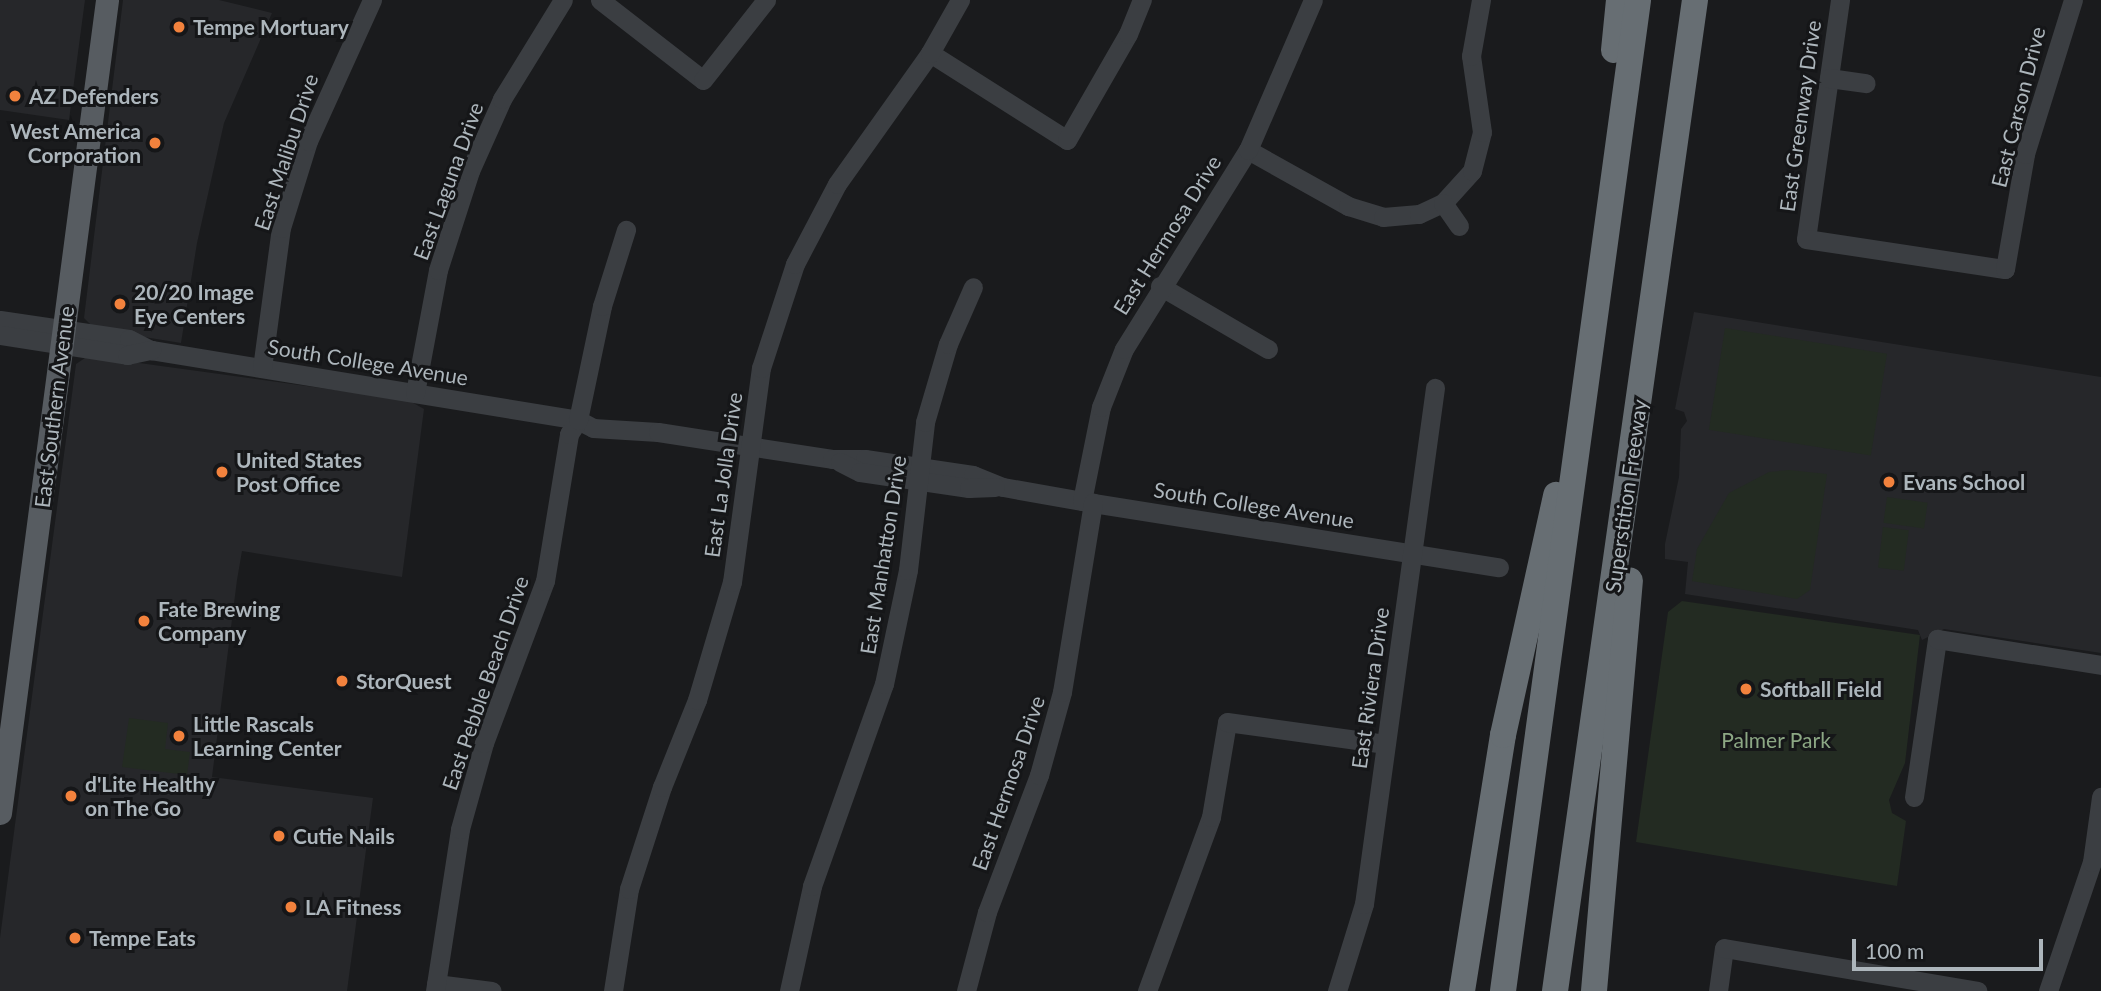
<!DOCTYPE html>
<html>
<head>
<meta charset="utf-8">
<style>
	body { margin:0 }
	#map { position:relative; width:2101px; height:991px; overflow:hidden; background:#1a1b1d; font-family:Lato,sans-serif }
	div>[style] { position:absolute }
	[style*='--x'] { left:calc(var(--x)*1px); top:calc(var(--y)*1px); width:calc(var(--w)*1px); rotate:calc(var(--a)*1deg) }
	.built>* { inset:0; background:#26272a }
	.green>* { inset:0; background:#232b22; transform-origin:0 0 }
	.minor>* { height:19px; margin:-9.5px; padding:0 9.5px; transform-origin:9.5px; border-radius:9.5px; background:#3b3e42 }
	.major>* { height:23px; margin:-11.5px; padding:0 11.5px; transform-origin:11.5px; border-radius:11.5px; background:#575c61 }
	.highway>* { height:26px; margin:-13px; padding:0 13px; transform-origin:13px; border-radius:13px; background:#676e73 }
	.dots>* { width:19px; height:19px; translate:-50% -50%; box-sizing:border-box; border:4px solid #151618; border-radius:50% }
	span { translate:-50% -50%; white-space:nowrap; text-align:center; line-height:1.15; -webkit-text-stroke:6px #151618; paint-order:stroke }
	.poi-label { font-size:21px; color:#adb6bc; font-weight:700 }
	.left { translate:0 -50%; text-align:left }
	.right { translate:-100% -50%; text-align:right }
	.street-label { font-size:21px; color:#adb6bc }
	.park-label { font-size:21px; color:#8ca784 }
	.scale { position:absolute; left:1852px; top:939px; width:191px; height:32px; box-sizing:border-box; border:4px solid #adb6bc; border-top:0; padding-left:9px; font-size:21px; line-height:24px; white-space:nowrap; color:#adb6bc; -webkit-text-stroke:5px #151618; paint-order:stroke }
</style>
</head>
<body>
<div id="map">
	<div class="built">
		<div style="clip-path:polygon(0 0,85px 0,69px 120px,0 110px)"></div>
		<div style="clip-path:polygon(123px 0,219px 0,272px 13px,224px 123px,197px 243px,181px 343px,95px 329px,84px 318px)"></div>
		<div style="clip-path:polygon(1694px 312px,2101px 377px,2101px 653px,1944px 629px,1922px 640px,1918px 630px,1685px 594px,1688px 562px,1665px 559px,1665px 544px,1679px 477px,1681px 429px,1687px 421px,1684px 412px,1675px 409px)"></div>
		<div style="clip-path:polygon(88px 356px,408px 400px,424px 409px,402px 577px,242px 551px,237px 580px,212px 777px,373px 798px,347px 991px,0 991px,0 938px,76px 364px)"></div>
	</div>
	<div class="green">
		<div style="left:1725px;top:328px;width:164px;height:103px;rotate:9deg"></div>
		<div style="clip-path:polygon(1789px 470px,1827px 474px,1810px 590px,1797px 599px,1692px 581px,1697px 549px,1729px 493px,1769px 472px)"></div>
		<div style="left:1887px;top:497px;width:41px;height:26px;rotate:8deg"></div>
		<div style="left:1883px;top:527px;width:26px;height:41px;rotate:7deg"></div>
		<div style="clip-path:polygon(1682px 601px,1920px 635px,1905px 763px,1889px 800px,1892px 813px,1906px 821px,1897px 886px,1636px 842px,1668px 612px)"></div>
		<div style="clip-path:polygon(129px 718px,168px 723px,165px 749px,190px 752px,187px 775px,122px 767px)"></div>
	</div>
	<div class="minor">
		<div style="--x:600;--y:0;--w:130;--a:37.8"></div>
		<div style="--x:703;--y:80;--w:102;--a:-51.8"></div>
		<div style="--x:1840;--y:0;--w:241;--a:98.1"></div>
		<div style="--x:1806;--y:239;--w:201;--a:8.6"></div>
		<div style="--x:2005;--y:269;--w:117;--a:-80.1"></div>
		<div style="--x:2025;--y:154;--w:161;--a:-72.7"></div>
		<div style="--x:930;--y:53;--w:162;--a:32.4"></div>
		<div style="--x:1067;--y:140;--w:122;--a:-60.1"></div>
		<div style="--x:1128;--y:34;--w:37;--a:-68"></div>
		<div style="--x:1829;--y:78;--w:37;--a:8"></div>
		<div style="--x:1248;--y:150;--w:115;--a:29.2"></div>
		<div style="--x:1348;--y:206;--w:37;--a:17"></div>
		<div style="--x:1383;--y:217;--w:36;--a:-5"></div>
		<div style="--x:1419;--y:214;--w:26;--a:-25"></div>
		<div style="--x:1443;--y:203;--w:43;--a:-47.8"></div>
		<div style="--x:1472;--y:171;--w:40;--a:-75.6"></div>
		<div style="--x:1482;--y:132;--w:77;--a:-98.2"></div>
		<div style="--x:1471;--y:56;--w:57;--a:-79.9"></div>
		<div style="--x:1443;--y:203;--w:28;--a:55"></div>
		<div style="--x:1160;--y:286;--w:125;--a:30.3"></div>
		<div style="--x:0;--y:320;--w:130;--a:8.4"></div>
		<div style="--x:129;--y:339;--w:25;--a:27"></div>
		<div style="--x:151;--y:350;--w:433;--a:9.3"></div>
		<div style="--x:578;--y:420;--w:17;--a:28"></div>
		<div style="--x:593;--y:428;--w:65;--a:3.5"></div>
		<div style="--x:658;--y:432;--w:176;--a:8.8"></div>
		<div style="--x:832;--y:459;--w:33;--a:0"></div>
		<div style="--x:865;--y:459;--w:109;--a:8.4"></div>
		<div style="--x:973;--y:475;--w:32;--a:22"></div>
		<div style="--x:1003;--y:487;--w:91;--a:10.1"></div>
		<div style="--x:1093;--y:503;--w:411;--a:9"></div>
		<div style="--x:0;--y:335;--w:129;--a:8.9"></div>
		<div style="--x:127;--y:355;--w:25;--a:-12"></div>
		<div style="--x:262;--y:368;--w:141;--a:-82.3"></div>
		<div style="--x:281;--y:228;--w:91;--a:-72.8"></div>
		<div style="--x:308;--y:141;--w:155;--a:-65.6"></div>
		<div style="--x:415;--y:393;--w:125;--a:-79.4"></div>
		<div style="--x:438;--y:270;--w:104;--a:-72.1"></div>
		<div style="--x:470;--y:171;--w:79;--a:-66"></div>
		<div style="--x:502;--y:99;--w:116;--a:-58.4"></div>
		<div style="--x:840;--y:462;--w:22;--a:27"></div>
		<div style="--x:860;--y:472;--w:110;--a:8.4"></div>
		<div style="--x:969;--y:488;--w:26;--a:-2"></div>
		<div style="--x:1082;--y:501;--w:96;--a:-78.6"></div>
		<div style="--x:1101;--y:407;--w:62;--a:-68.4"></div>
		<div style="--x:1124;--y:349;--w:234;--a:-58.1"></div>
		<div style="--x:1248;--y:150;--w:163;--a:-66.6"></div>
		<div style="--x:1914;--y:797;--w:160;--a:-81.7"></div>
		<div style="--x:1937;--y:639;--w:166;--a:9"></div>
		<div style="--x:436;--y:984;--w:56;--a:7.1"></div>
		<div style="--x:435;--y:991;--w:164;--a:-81.2"></div>
		<div style="--x:460;--y:829;--w:89;--a:-74.4"></div>
		<div style="--x:484;--y:743;--w:173;--a:-69.4"></div>
		<div style="--x:545;--y:581;--w:149;--a:-80.7"></div>
		<div style="--x:569;--y:434;--w:17;--a:-57"></div>
		<div style="--x:578;--y:420;--w:116;--a:-78.1"></div>
		<div style="--x:602;--y:306;--w:80;--a:-72.5"></div>
		<div style="--x:613;--y:991;--w:103;--a:-81.1"></div>
		<div style="--x:629;--y:889;--w:107;--a:-72.1"></div>
		<div style="--x:662;--y:787;--w:94;--a:-68.1"></div>
		<div style="--x:697;--y:700;--w:123;--a:-73.5"></div>
		<div style="--x:732;--y:582;--w:216;--a:-82.3"></div>
		<div style="--x:761;--y:368;--w:109;--a:-71.9"></div>
		<div style="--x:795;--y:264;--w:90;--a:-62.3"></div>
		<div style="--x:837;--y:184;--w:161;--a:-54.6"></div>
		<div style="--x:930;--y:53;--w:61;--a:-60.5"></div>
		<div style="--x:789;--y:991;--w:107;--a:-77.6"></div>
		<div style="--x:812;--y:886;--w:214;--a:-70.4"></div>
		<div style="--x:884;--y:684;--w:116;--a:-78.1"></div>
		<div style="--x:908;--y:570;--w:149;--a:-83.4"></div>
		<div style="--x:925;--y:422;--w:81;--a:-73.6"></div>
		<div style="--x:948;--y:344;--w:62;--a:-66.3"></div>
		<div style="--x:966;--y:991;--w:82;--a:-75.1"></div>
		<div style="--x:987;--y:912;--w:147;--a:-69.2"></div>
		<div style="--x:1039;--y:775;--w:86;--a:-74.5"></div>
		<div style="--x:1062;--y:692;--w:192;--a:-80.7"></div>
		<div style="--x:1147;--y:991;--w:185;--a:-69.8"></div>
		<div style="--x:1211;--y:817;--w:96;--a:-80.4"></div>
		<div style="--x:1227;--y:722;--w:160;--a:7.9"></div>
		<div style="--x:1337;--y:991;--w:91;--a:-72.8"></div>
		<div style="--x:1364;--y:904;--w:521;--a:-82.17"></div>
		<div style="--x:1718;--y:991;--w:43;--a:-82.1"></div>
		<div style="--x:1724;--y:948;--w:257;--a:9.6"></div>
		<div style="--x:2048;--y:991;--w:136;--a:-71.2"></div>
		<div style="--x:2092;--y:862;--w:66;--a:-82.1"></div>
	</div>
	<div class="major">
		<div style="--x:0;--y:813;--w:820;--a:-82.5"></div>
	</div>
	<div class="highway">
		<div style="--x:1614;--y:50;--w:50;--a:-84.3"></div>
		<div style="--x:1462;--y:991;--w:259;--a:-80.9"></div>
		<div style="--x:1503;--y:735;--w:246;--a:-77.5"></div>
		<div style="--x:1503;--y:991;--w:1000;--a:-82.24"></div>
		<div style="--x:1555;--y:991;--w:1001;--a:-81.96"></div>
		<div style="--x:1594;--y:991;--w:412;--a:-85"></div>
	</div>
	<div class="dots">
		<div style="left:179px;top:27px;background:#f2823d"></div>
		<div style="left:15px;top:96px;background:#f2823d"></div>
		<div style="left:155px;top:143px;background:#f2823d"></div>
		<div style="left:120px;top:304px;background:#f2823d"></div>
		<div style="left:222px;top:472px;background:#f2823d"></div>
		<div style="left:1889px;top:482px;background:#f2823d"></div>
		<div style="left:144px;top:621px;background:#f2823d"></div>
		<div style="left:342px;top:681px;background:#f2823d"></div>
		<div style="left:1746px;top:689px;background:#f2823d"></div>
		<div style="left:179px;top:736px;background:#f2823d"></div>
		<div style="left:71px;top:796px;background:#f2823d"></div>
		<div style="left:279px;top:836px;background:#f2823d"></div>
		<div style="left:291px;top:907px;background:#f2823d"></div>
		<div style="left:75px;top:938px;background:#f2823d"></div>
	</div>
	<div class="poi-label">
		<span class="left" style="left:193px;top:27px">Tempe Mortuary</span>
		<span class="left" style="left:29px;top:96px">AZ Defenders</span>
		<span class="right" style="left:141px;top:143px">West America<br>Corporation</span>
		<span class="left" style="left:134px;top:304px">20/20 Image<br>Eye Centers</span>
		<span class="left" style="left:236px;top:472px">United States<br>Post Office</span>
		<span class="left" style="left:1903px;top:482px">Evans School</span>
		<span class="left" style="left:158px;top:621px">Fate Brewing<br>Company</span>
		<span class="left" style="left:356px;top:681px">StorQuest</span>
		<span class="left" style="left:1760px;top:689px">Softball Field</span>
		<span class="left" style="left:193px;top:736px">Little Rascals<br>Learning Center</span>
		<span class="left" style="left:85px;top:796px">d'Lite Healthy<br>on The Go</span>
		<span class="left" style="left:293px;top:836px">Cutie Nails</span>
		<span class="left" style="left:305px;top:907px">LA Fitness</span>
		<span class="left" style="left:89px;top:938px">Tempe Eats</span>
	</div>
	<div class="street-label">
		<span style="left:2018px;top:107px;rotate:-76deg">East Carson Drive</span>
		<span style="left:1800px;top:116px;rotate:-82deg">East Greenway Drive</span>
		<span style="left:286px;top:152px;rotate:-72deg">East Malibu Drive</span>
		<span style="left:448px;top:181px;rotate:-70deg">East Laguna Drive</span>
		<span style="left:1167px;top:235px;rotate:-58deg">East Hermosa Drive</span>
		<span style="left:368px;top:362px;rotate:9deg">South College Avenue</span>
		<span style="left:54px;top:407px;rotate:-83deg">East Southern Avenue</span>
		<span style="left:723px;top:475px;rotate:-82deg">East La Jolla Drive</span>
		<span style="left:1626px;top:496px;rotate:-82deg">Superstition Freeway</span>
		<span style="left:1254px;top:505px;rotate:9deg">South College Avenue</span>
		<span style="left:883px;top:555px;rotate:-81deg">East Manhatton Drive</span>
		<span style="left:485px;top:683px;rotate:-71deg">East Pebble Beach Drive</span>
		<span style="left:1370px;top:688px;rotate:-82deg">East Riviera Drive</span>
		<span style="left:1008px;top:783px;rotate:-71deg">East Hermosa Drive</span>
	</div>
	<div class="park-label">
		<span style="left:1776px;top:740px">Palmer Park</span>
	</div>
	<div class="scale">100 m</div>
</div>
</body>
</html>
